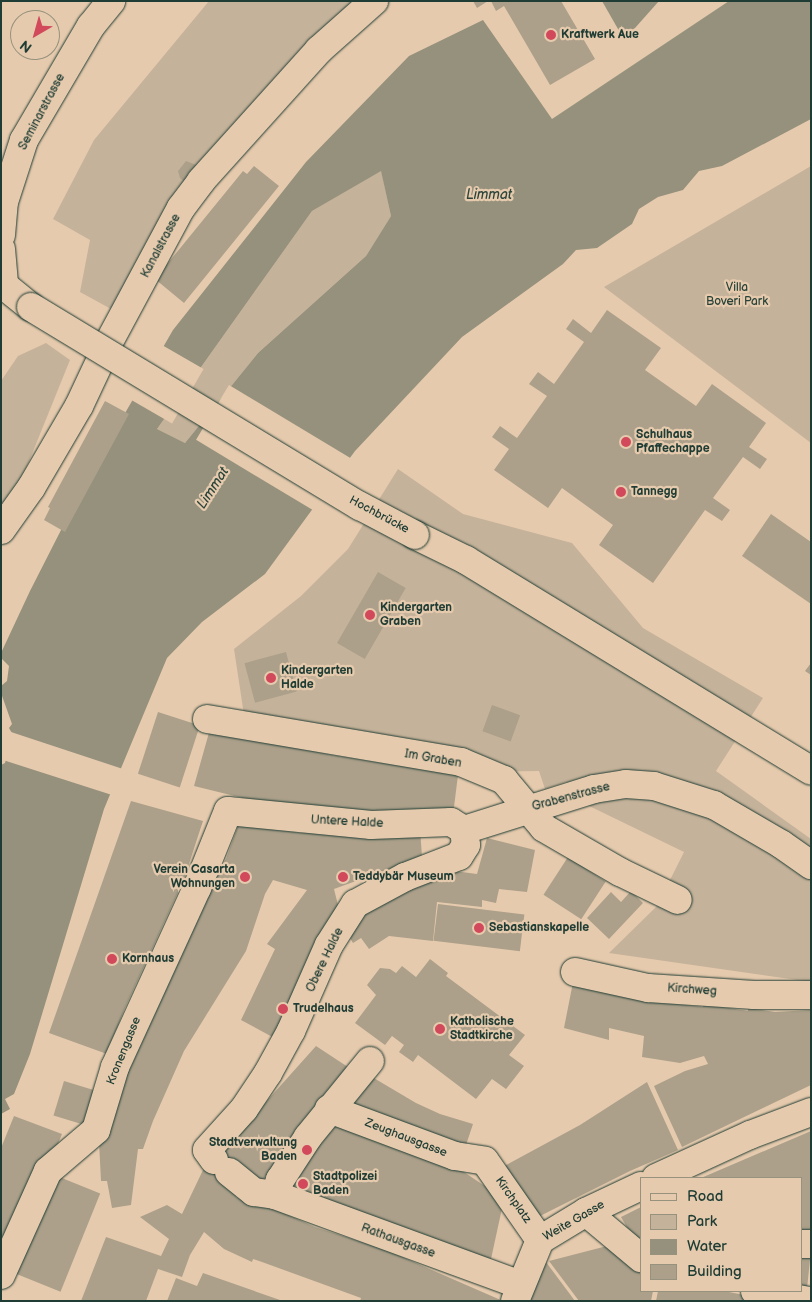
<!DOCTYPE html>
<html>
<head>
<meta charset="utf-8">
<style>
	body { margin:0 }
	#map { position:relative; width:812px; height:1302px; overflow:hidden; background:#e6caad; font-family:"Balsamiq Sans",sans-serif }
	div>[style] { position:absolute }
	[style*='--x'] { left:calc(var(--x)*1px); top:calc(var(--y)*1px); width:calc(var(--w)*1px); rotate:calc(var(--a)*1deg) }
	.green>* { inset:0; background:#c5b29a }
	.water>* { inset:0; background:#95917c }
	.pier>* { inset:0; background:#e6caad; transform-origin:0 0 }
	.building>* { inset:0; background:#aca08a; transform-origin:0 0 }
	.roads { filter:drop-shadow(0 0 1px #1f3d34) drop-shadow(0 0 1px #1f3d34) }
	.minor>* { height:28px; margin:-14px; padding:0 14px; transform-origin:14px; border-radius:14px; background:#e6caad }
	.major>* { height:28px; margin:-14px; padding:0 14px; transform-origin:14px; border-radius:14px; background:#e6caad }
	.bridges { filter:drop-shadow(0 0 1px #1f3d34) drop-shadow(0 0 1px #1f3d34) }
	.major-bridge>* { height:28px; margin:-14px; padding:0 14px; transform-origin:14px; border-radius:14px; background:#e6caad }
	.dots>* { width:14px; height:14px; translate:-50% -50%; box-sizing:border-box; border:2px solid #e6caad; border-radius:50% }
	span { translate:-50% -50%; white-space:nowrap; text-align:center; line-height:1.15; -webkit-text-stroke:4.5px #e6caad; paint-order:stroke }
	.poi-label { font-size:12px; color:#1f3d34; font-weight:700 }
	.left { translate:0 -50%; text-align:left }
	.right { translate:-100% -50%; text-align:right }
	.street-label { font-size:12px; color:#1f3d34 }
	.park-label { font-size:12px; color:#274339 }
	.water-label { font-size:14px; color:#2b453b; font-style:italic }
	.frame { position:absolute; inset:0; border:2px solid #1f3d34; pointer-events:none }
	.legend { position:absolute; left:640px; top:1177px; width:162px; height:115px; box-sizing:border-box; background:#e6caad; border:1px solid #96927d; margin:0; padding:6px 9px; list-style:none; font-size:15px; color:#1f3d34 }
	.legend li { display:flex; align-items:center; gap:10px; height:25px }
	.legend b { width:25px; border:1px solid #96927d }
	.north { position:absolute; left:10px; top:10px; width:50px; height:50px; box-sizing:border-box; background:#e6caad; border:1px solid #96927d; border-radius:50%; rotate:218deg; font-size:14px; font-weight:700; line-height:20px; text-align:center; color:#1f3d34 }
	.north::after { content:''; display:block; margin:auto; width:18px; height:22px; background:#d1495b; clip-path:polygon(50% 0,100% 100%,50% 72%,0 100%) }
</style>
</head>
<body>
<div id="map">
	<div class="green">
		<div style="clip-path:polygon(209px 1px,353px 1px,289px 79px,196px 204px,131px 320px,80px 292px,90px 240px,53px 219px,94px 140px)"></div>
		<div style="clip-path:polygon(811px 166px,811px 443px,604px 287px)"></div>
		<div style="clip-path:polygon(381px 170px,391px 216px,366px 256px,258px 353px,185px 443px,157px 429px,312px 211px)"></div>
		<div style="clip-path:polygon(46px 343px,70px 360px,17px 491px,1px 510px,1px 381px,18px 356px)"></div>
		<div style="clip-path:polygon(398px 469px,463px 514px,572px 543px,643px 628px,763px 698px,716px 771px,811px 839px,811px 982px,609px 953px,657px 906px,684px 852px,583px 803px,566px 782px,545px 789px,539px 771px,474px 772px,244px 715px,234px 649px,301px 596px,348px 549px)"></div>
	</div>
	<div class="water">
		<div style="clip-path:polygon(602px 1px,659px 1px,635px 28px,622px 36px)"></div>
		<div style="clip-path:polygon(evenodd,729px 1px,811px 1px,811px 119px,722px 166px,699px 171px,683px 190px,658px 197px,639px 209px,632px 224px,597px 248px,576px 250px,563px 264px,462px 337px,355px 451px,265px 574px,202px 622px,167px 658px,104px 809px,30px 1054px,14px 1094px,5px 1099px,10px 1109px,1px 1114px,1px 765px,5px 763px,13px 735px,9px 728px,12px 724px,1px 693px,1px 686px,7px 681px,9px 666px,1px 658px,1px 653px,30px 591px,87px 479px,173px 330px,306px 162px,409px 56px,483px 20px,552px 119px,729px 1px,381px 171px,391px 216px,366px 256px,258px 353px,185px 443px,157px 429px,312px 211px,381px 171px)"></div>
	</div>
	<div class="pier">
		<div style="left:162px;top:345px;width:48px;height:63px;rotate:30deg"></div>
		<div style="left:229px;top:385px;width:144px;height:64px;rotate:31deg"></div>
		<div style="clip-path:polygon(8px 731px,123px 769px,112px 795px,3px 760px,10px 735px)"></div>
	</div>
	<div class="building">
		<div style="clip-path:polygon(473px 1px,488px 1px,477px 8px)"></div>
		<div style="clip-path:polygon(491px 1px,561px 1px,595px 59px,550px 85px,504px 6px,496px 11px)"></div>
		<div style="clip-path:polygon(186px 161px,199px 166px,185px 182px,180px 178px,178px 171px)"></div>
		<div style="clip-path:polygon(254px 166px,279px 186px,184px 303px,155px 279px,243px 171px,247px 174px)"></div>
		<div style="clip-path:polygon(607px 310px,661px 348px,645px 370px,696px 406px,712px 384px,766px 423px,749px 447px,767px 459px,760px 469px,743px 457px,713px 498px,730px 510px,722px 521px,705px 510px,653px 583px,599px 545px,613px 525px,562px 488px,548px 508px,494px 470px,509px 449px,492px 437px,500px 426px,517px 438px,547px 396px,529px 384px,538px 372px,554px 384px,584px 342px,566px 329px,573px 319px,591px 333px)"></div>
		<div style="clip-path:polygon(105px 401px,129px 414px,65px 532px,44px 520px,50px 508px,48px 507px)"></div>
		<div style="clip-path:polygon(771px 514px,811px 542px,811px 604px,742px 556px)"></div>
		<div style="left:378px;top:572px;width:32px;height:82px;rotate:30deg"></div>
		<div style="left:286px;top:652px;width:41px;height:43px;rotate:75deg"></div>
		<div style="clip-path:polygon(811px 663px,811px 675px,805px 671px)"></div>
		<div style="left:492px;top:705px;width:30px;height:28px;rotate:20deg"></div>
		<div style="left:158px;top:712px;width:44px;height:65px;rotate:18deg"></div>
		<div style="clip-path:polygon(210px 729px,332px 755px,458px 775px,453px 815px,295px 808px,263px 803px,194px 786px)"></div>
		<div style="clip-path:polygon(131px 801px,203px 821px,184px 879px,124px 1010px,107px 1054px,49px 1033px)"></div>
		<div style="clip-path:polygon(239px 823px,301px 833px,420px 828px,422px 857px,334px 889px,338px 905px,309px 960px,278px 1040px,241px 1020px,275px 949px,267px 944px,307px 890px,273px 880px,265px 894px,246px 951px,184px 1051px,153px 1121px,143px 1149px,138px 1149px,131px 1205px,112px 1208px,107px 1181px,101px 1181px,99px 1142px,123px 1067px,191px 920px,226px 859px)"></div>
		<div style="clip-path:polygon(487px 838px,535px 850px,527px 892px,499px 889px,496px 903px,482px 900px,482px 907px,437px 902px,433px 941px,389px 936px,369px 949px,361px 938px,353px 943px,344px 928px,372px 904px,454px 871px,477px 874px)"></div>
		<div style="left:568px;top:857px;width:45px;height:45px;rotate:33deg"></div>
		<div style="clip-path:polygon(631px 891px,643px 903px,609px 939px,587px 918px,611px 892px,621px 902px)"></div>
		<div style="left:438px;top:904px;width:87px;height:37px;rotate:7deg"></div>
		<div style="clip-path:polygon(430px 959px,448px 973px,446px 976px,525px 1035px,509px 1055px,524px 1066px,506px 1089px,492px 1079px,476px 1099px,418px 1055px,413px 1062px,399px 1052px,404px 1045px,392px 1036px,385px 1045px,355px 1023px,376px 995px,367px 985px,380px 968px,390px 969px,396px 973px,402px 966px,416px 977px)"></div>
		<div style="clip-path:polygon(574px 977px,652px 1001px,703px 1007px,703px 1004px,748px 1011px,748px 1008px,775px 1012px,811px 1010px,811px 1085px,682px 1147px,654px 1086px,685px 1071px,708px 1064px,704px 1056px,680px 1063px,642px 1057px,644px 1036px,609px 1028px,609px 1040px,564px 1028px)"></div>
		<div style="clip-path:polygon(316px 1046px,354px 1071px,255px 1189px,237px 1193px,236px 1197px,250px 1202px,252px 1199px,315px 1227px,386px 1250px,503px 1301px,360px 1301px,361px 1298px,262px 1262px,253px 1259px,252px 1262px,224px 1249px,204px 1232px,190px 1255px,182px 1277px,158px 1269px,146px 1301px,81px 1301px,106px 1237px,161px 1256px,169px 1239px,140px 1217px,167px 1205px,182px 1214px,203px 1170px,215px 1159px)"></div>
		<div style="clip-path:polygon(367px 1074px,416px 1103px,440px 1114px,473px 1124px,464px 1151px,350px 1104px)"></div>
		<div style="left:64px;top:1081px;width:37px;height:36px;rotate:17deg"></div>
		<div style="clip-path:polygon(647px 1082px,678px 1150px,630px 1171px,528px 1222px,495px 1171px,580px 1125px)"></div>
		<div style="clip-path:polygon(14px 1116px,62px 1134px,48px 1168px,7px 1238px,1px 1236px,1px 1148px)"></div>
		<div style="clip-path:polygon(325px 1119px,455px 1166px,504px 1199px,491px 1259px,455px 1251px,287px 1183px)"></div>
		<div style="clip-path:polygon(811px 1131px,811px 1242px,801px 1241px,801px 1178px,701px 1178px)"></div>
		<div style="left:52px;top:1174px;width:52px;height:106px;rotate:22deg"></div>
		<div style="clip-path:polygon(641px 1207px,641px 1248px,639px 1248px,621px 1217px)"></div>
		<div style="clip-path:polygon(607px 1246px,641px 1267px,641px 1291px,653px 1291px,651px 1301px,579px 1301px,549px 1261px)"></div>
		<div style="left:801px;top:1250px;width:10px;height:41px;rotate:6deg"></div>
		<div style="clip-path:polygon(546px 1262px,575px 1301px,527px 1301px)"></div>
		<div style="clip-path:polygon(203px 1273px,280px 1300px,279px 1301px,167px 1301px,176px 1278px,197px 1286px)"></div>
		<div style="clip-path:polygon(658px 1291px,724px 1291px,774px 1301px,656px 1301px)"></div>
	</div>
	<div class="roads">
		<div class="minor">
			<div style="--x:1;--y:530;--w:52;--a:-54.5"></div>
			<div style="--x:31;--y:488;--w:95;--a:-59.7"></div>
			<div style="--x:79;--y:406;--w:71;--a:-64.9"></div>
			<div style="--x:109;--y:342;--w:152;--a:-61.8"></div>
			<div style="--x:181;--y:208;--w:34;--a:-53"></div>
			<div style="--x:201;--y:181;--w:176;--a:-48"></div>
			<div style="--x:319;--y:50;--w:74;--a:-41.7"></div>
			<div style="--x:207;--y:719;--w:258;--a:9.6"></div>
			<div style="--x:461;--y:762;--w:47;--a:22.7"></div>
			<div style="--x:504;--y:780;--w:62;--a:50.2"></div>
			<div style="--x:544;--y:828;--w:88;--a:30.1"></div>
			<div style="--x:620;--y:872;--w:64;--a:25.8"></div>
			<div style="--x:464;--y:830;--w:136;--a:-17.5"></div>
			<div style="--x:594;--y:789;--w:32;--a:-9"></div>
			<div style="--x:626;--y:784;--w:28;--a:4"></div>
			<div style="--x:654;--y:786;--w:63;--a:17.6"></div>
			<div style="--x:714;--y:805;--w:78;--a:30.2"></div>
			<div style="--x:781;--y:844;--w:37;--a:35"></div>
			<div style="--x:575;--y:972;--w:75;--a:12.4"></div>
			<div style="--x:648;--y:988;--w:106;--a:3.8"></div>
			<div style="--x:754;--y:995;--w:57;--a:0"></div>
			<div style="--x:329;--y:1109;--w:134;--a:20.5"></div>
			<div style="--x:455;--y:1156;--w:30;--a:9"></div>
			<div style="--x:485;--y:1161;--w:96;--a:55.2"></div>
			<div style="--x:214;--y:1160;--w:12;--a:-125"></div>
			<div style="--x:207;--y:1150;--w:55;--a:-47.9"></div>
			<div style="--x:244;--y:1109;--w:43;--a:-56.3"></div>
			<div style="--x:268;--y:1073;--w:48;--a:-61.3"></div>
			<div style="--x:291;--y:1031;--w:94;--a:-66.2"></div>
			<div style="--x:329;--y:945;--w:49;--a:-57.6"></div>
			<div style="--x:355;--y:904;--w:57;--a:-28.4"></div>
			<div style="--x:405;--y:877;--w:58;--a:-21.3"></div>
			<div style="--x:459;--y:856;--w:13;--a:-58"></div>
			<div style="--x:466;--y:845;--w:15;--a:-98"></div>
			<div style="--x:229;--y:1172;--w:32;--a:39"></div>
			<div style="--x:254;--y:1192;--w:21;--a:8"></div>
			<div style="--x:275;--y:1195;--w:262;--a:20.1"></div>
			<div style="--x:656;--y:1178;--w:103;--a:-24.6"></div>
			<div style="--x:750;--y:1135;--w:65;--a:-20.7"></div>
			<div style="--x:275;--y:1195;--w:16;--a:-72"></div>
			<div style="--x:280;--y:1180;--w:51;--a:-56.9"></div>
			<div style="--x:308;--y:1137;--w:98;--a:-50.8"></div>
			<div style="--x:586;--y:1212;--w:72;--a:39.9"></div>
			<div style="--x:801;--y:1244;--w:10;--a:0"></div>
			<div style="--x:1;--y:1275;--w:114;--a:-65.7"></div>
			<div style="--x:48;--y:1171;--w:63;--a:-40.5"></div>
			<div style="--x:96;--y:1130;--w:66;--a:-73.2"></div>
			<div style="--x:115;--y:1067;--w:197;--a:-65.4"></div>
			<div style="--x:197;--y:888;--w:83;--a:-68.1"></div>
			<div style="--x:228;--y:811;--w:144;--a:5.6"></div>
			<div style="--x:371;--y:825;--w:80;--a:-2.1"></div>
			<div style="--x:451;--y:822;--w:15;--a:32"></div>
			<div style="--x:755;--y:1291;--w:55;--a:10.5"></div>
			<div style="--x:515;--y:1301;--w:66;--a:-67.7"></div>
			<div style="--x:540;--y:1240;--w:54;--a:-31.3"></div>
			<div style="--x:586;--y:1212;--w:61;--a:-25.3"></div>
		</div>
		<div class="major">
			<div style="--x:1;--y:235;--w:33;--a:-85"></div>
			<div style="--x:4;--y:202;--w:65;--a:-72.1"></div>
			<div style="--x:24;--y:140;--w:132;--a:-59.6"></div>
			<div style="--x:91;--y:26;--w:32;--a:-51"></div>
			<div style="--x:1;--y:249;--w:37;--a:85"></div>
			<div style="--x:1;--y:283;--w:38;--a:39"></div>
			<div style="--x:415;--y:535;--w:57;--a:26.1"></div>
			<div style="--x:466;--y:560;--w:404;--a:31.4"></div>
		</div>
	</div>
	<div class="bridges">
		<div class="major-bridge">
			<div style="--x:31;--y:307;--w:385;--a:31.2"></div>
			<div style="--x:360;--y:506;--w:62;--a:27.8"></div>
		</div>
	</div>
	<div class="dots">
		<div style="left:551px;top:35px;background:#d1495b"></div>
		<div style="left:626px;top:442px;background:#d1495b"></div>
		<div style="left:621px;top:492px;background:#d1495b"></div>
		<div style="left:370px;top:615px;background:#d1495b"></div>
		<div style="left:271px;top:678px;background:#d1495b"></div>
		<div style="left:245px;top:877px;background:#d1495b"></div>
		<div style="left:343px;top:877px;background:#d1495b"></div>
		<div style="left:479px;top:928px;background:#d1495b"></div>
		<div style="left:112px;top:959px;background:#d1495b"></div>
		<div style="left:283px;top:1009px;background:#d1495b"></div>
		<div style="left:440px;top:1029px;background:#d1495b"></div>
		<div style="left:307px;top:1150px;background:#d1495b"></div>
		<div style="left:303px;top:1184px;background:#d1495b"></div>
	</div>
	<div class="poi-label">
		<span class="left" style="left:561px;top:35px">Kraftwerk Aue</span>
		<span class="left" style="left:636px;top:442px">Schulhaus<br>Pfaffechappe</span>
		<span class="left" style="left:631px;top:492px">Tannegg</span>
		<span class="left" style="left:380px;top:615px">Kindergarten<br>Graben</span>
		<span class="left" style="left:281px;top:678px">Kindergarten<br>Halde</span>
		<span class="right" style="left:235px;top:877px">Verein Casarta<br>Wohnungen</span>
		<span class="left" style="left:353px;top:877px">Teddybär Museum</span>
		<span class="left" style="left:489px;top:928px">Sebastianskapelle</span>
		<span class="left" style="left:122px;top:959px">Kornhaus</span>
		<span class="left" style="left:293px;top:1009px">Trudelhaus</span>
		<span class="left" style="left:450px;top:1029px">Katholische<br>Stadtkirche</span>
		<span class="right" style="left:297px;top:1150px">Stadtverwaltung<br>Baden</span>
		<span class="left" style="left:313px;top:1184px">Stadtpolizei<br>Baden</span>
	</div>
	<div class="street-label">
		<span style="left:42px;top:112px;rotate:-62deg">Seminarstrasse</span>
		<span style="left:161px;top:246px;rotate:-62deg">Kanalstrasse</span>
		<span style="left:379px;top:515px;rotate:28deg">Hochbrücke</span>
		<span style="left:433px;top:759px;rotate:10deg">Im Graben</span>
		<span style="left:571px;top:797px;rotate:-15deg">Grabenstrasse</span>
		<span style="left:347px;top:822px;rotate:3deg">Untere Halde</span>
		<span style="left:325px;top:960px;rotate:-64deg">Obere Halde</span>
		<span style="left:692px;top:990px;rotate:4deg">Kirchweg</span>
		<span style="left:124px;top:1051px;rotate:-68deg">Kronengasse</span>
		<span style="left:406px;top:1138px;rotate:21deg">Zeughausgasse</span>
		<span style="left:513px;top:1200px;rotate:55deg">Kirchplatz</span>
		<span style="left:574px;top:1221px;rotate:-30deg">Weite Gasse</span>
		<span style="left:398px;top:1241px;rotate:20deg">Rathausgasse</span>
	</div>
	<div class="park-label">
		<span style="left:737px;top:295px">Villa<br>Boveri Park</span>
	</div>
	<div class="water-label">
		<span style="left:489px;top:195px">Limmat</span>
		<span style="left:213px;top:488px;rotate:-57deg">Limmat</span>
	</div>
	<div class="frame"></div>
	<ul class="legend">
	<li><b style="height:6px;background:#e6caad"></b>Road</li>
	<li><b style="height:14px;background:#c5b29a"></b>Park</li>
	<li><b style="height:14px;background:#95917c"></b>Water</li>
	<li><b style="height:14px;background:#aca08a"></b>Building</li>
	</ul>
	<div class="north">N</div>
</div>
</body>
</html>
